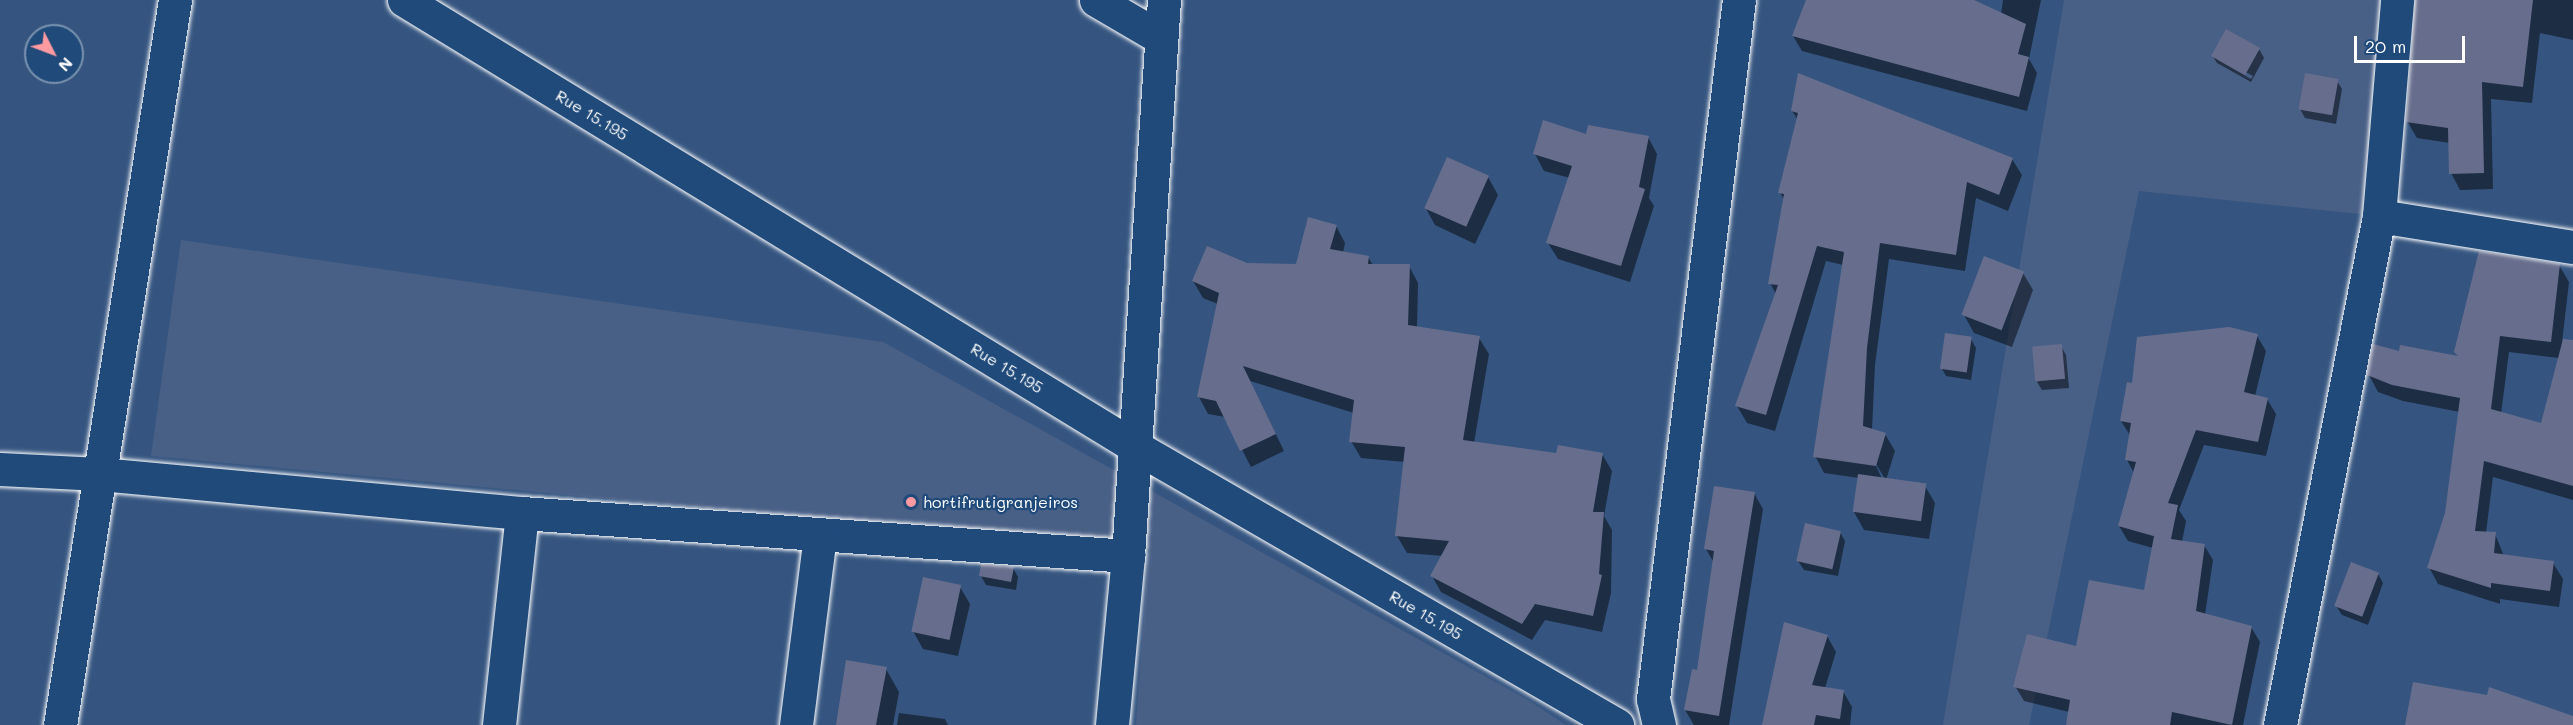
<!DOCTYPE html>
<html>
<head>
<meta charset="utf-8">
<style>
	body { margin:0 }
	#map { position:relative; width:2573px; height:725px; overflow:hidden; background:#355580; font-family:Mali,sans-serif }
	div>[style] { position:absolute }
	[style*='--x'] { left:calc(var(--x)*1px); top:calc(var(--y)*1px); width:calc(var(--w)*1px); rotate:calc(var(--a)*1deg) }
	.built>* { inset:0; background:#485f86 }
	.shadow>* { inset:0; background:#0007 }
	.building>* { inset:0; background:#676e8d; transform-origin:0 0 }
	.roads { filter:drop-shadow(0 0 2px #fff) drop-shadow(0 0 2px #fff) }
	.street>* { height:33px; margin:-16.5px; padding:0 16.5px; transform-origin:16.5px; border-radius:16.5px; background:#1f4a7a }
	.dots>* { width:16px; height:16px; translate:-50% -50%; box-sizing:border-box; border:3px solid #1f4a7a; border-radius:50% }
	span { translate:-50% -50%; white-space:nowrap; text-align:center; line-height:1.15; -webkit-text-stroke:4.5px #1f4a7a; paint-order:stroke }
	.street-label { font-size:16px; color:#fff }
	.poi-label { font-size:16px; color:#fff }
	.left { translate:0 -50%; text-align:left }
	.north { position:absolute; left:24px; top:24px; width:60px; height:60px; box-sizing:border-box; background:#1f4a7a; border:2px solid #7992af; border-radius:50%; rotate:132deg; font-size:16px; font-weight:700; line-height:24px; text-align:center; color:#fff }
	.north::after { content:''; display:block; margin:auto; width:21px; height:27px; background:#ff9aa2; clip-path:polygon(50% 0,100% 100%,50% 72%,0 100%) }
	.scale { position:absolute; left:2354px; top:36px; width:111px; height:27px; box-sizing:border-box; border:3px solid #fff; border-top:0; padding-left:8px; font-size:18px; line-height:21px; white-space:nowrap; color:#fff; -webkit-text-stroke:4px #1f4a7a; paint-order:stroke }
</style>
</head>
<body>
<div id="map">
	<div class="built">
		<div style="clip-path:polygon(2064px 0,2397px 0,2379px 216px,2139px 191px,2029px 725px,1943px 725px)"></div>
		<div style="clip-path:polygon(181px 240px,883px 342px,1528px 700px,1566px 725px,1136px 725px,1149px 549px,151px 456px)"></div>
	</div>
	<div class="shadow">
		<div style="clip-path:polygon(1807px 0,1971px 0,2001px 14px,2003px 0,2041px 0,2029px 59px,2037px 73px,2027px 111px,1802px 51px,1793px 36px)"></div>
		<div style="clip-path:polygon(2417px 0,2573px 0,2573px 40px,2540px 33px,2532px 103px,2491px 99px,2493px 189px,2460px 190px,2451px 173px,2450px 143px,2417px 138px,2407px 121px)"></div>
		<div style="clip-path:polygon(evenodd,2226px 31px,2259px 49px,2264px 58px,2251px 82px,2217px 63px,2212px 55px,2226px 31px,2218px 57px,2253px 76px,2251px 79px,2218px 60px,2218px 57px)"></div>
		<div style="clip-path:polygon(2337px 81px,2342px 89px,2336px 124px,2305px 118px,2300px 109px)"></div>
		<div style="clip-path:polygon(evenodd,1792px 111px,2012px 159px,2022px 175px,2008px 211px,1976px 198px,1965px 271px,1889px 259px,1875px 365px,1872px 430px,1885px 434px,1895px 451px,1886px 480px,1925px 486px,1935px 503px,1929px 539px,1864px 530px,1854px 512px,1859px 478px,1824px 473px,1815px 456px,1843px 265px,1826px 261px,1775px 431px,1747px 423px,1737px 406px,1776px 294px,1770px 283px,1784px 200px,1780px 192px,1798px 120px,1792px 111px,1873px 459px,1885px 479px,1882px 479px,1873px 459px)"></div>
		<div style="clip-path:polygon(1587px 135px,1648px 137px,1657px 154px,1649px 198px,1654px 206px,1630px 282px,1558px 259px,1548px 243px,1570px 178px,1544px 171px,1535px 154px)"></div>
		<div style="clip-path:polygon(1488px 177px,1498px 195px,1475px 244px,1435px 225px,1425px 207px)"></div>
		<div style="clip-path:polygon(1336px 226px,1345px 243px,1343px 253px,1368px 257px,1373px 265px,1409px 266px,1418px 283px,1417px 328px,1479px 338px,1489px 354px,1474px 443px,1557px 455px,1602px 454px,1612px 471px,1604px 516px,1612px 530px,1611px 593px,1602px 632px,1545px 620px,1532px 640px,1441px 592px,1432px 576px,1443px 556px,1407px 553px,1397px 536px,1405px 462px,1361px 458px,1351px 441px,1354px 413px,1250px 381px,1284px 451px,1251px 467px,1225px 417px,1208px 414px,1199px 397px,1218px 304px,1203px 298px,1193px 281px,1247px 264px,1297px 266px)"></div>
		<div style="clip-path:polygon(evenodd,2559px 265px,2569px 282px,2560px 360px,2573px 363px,2573px 500px,2493px 477px,2486px 533px,2495px 534px,2504px 556px,2553px 563px,2563px 579px,2559px 607px,2500px 599px,2500px 604px,2438px 584px,2429px 567px,2447px 514px,2460px 412px,2403px 401px,2378px 392px,2369px 375px,2400px 353px,2459px 358px,2559px 265px,2509px 352px,2559px 358px,2542px 425px,2501px 414px,2509px 352px)"></div>
		<div style="clip-path:polygon(2023px 273px,2033px 290px,2012px 347px,1974px 333px,1964px 315px)"></div>
		<div style="clip-path:polygon(2257px 336px,2266px 351px,2255px 396px,2267px 399px,2276px 414px,2266px 456px,2204px 445px,2179px 510px,2186px 521px,2182px 542px,2204px 545px,2213px 560px,2205px 615px,2251px 627px,2260px 642px,2243px 725px,2067px 725px,2069px 712px,2024px 701px,2015px 686px,2077px 648px,2145px 592px,2153px 548px,2128px 541px,2119px 526px,2134px 473px,2127px 460px,2131px 437px,2121px 421px,2133px 385px)"></div>
		<div style="clip-path:polygon(1971px 339px,1976px 348px,1971px 380px,1946px 376px,1941px 367px)"></div>
		<div style="clip-path:polygon(2061px 346px,2066px 355px,2069px 388px,2042px 390px,2037px 382px)"></div>
		<div style="clip-path:polygon(1754px 493px,1763px 509px,1729px 725px,1694px 725px,1685px 710px,1698px 672px,1714px 563px,1706px 549px)"></div>
		<div style="clip-path:polygon(1840px 532px,1845px 541px,1838px 576px,1804px 570px,1798px 561px)"></div>
		<div style="clip-path:polygon(1013px 568px,1018px 577px,1016px 590px,986px 585px,981px 576px)"></div>
		<div style="clip-path:polygon(2378px 574px,2383px 583px,2368px 625px,2342px 615px,2336px 606px)"></div>
		<div style="clip-path:polygon(960px 587px,970px 604px,958px 656px,923px 649px,913px 631px)"></div>
		<div style="clip-path:polygon(1827px 636px,1836px 652px,1825px 688px,1843px 691px,1852px 707px,1850px 725px,1765px 725px)"></div>
		<div style="clip-path:polygon(886px 669px,899px 692px,893px 725px,837px 725px)"></div>
		<div style="clip-path:polygon(899px 713px,945px 719px,948px 725px,897px 725px)"></div>
	</div>
	<div class="building">
		<div style="clip-path:polygon(1806px 0,1974px 0,2026px 24px,2018px 54px,2029px 57px,2019px 97px,1792px 36px)"></div>
		<div style="clip-path:polygon(2415px 0,2533px 0,2523px 87px,2482px 82px,2484px 173px,2449px 174px,2448px 128px,2406px 122px)"></div>
		<div style="left:2226px;top:29px;width:39px;height:31px;rotate:29deg"></div>
		<div style="clip-path:polygon(1798px 73px,2013px 158px,1999px 195px,1967px 182px,1956px 255px,1880px 243px,1867px 348px,1863px 426px,1886px 433px,1876px 466px,1813px 457px,1844px 252px,1817px 246px,1766px 415px,1735px 406px,1778px 285px,1768px 284px,1784px 194px,1778px 193px,1798px 113px,1791px 111px)"></div>
		<div style="left:2305px;top:73px;width:34px;height:37px;rotate:10deg"></div>
		<div style="clip-path:polygon(1543px 120px,1586px 134px,1588px 125px,1649px 136px,1639px 187px,1645px 189px,1621px 266px,1546px 243px,1572px 166px,1533px 154px)"></div>
		<div style="left:1447px;top:157px;width:46px;height:56px;rotate:24deg"></div>
		<div style="clip-path:polygon(1308px 217px,1337px 225px,1330px 249px,1369px 256px,1368px 264px,1410px 264px,1408px 325px,1480px 336px,1463px 440px,1556px 453px,1558px 445px,1603px 453px,1593px 512px,1604px 512px,1599px 574px,1602px 575px,1593px 616px,1535px 604px,1522px 624px,1430px 576px,1449px 541px,1395px 536px,1405px 447px,1349px 442px,1354px 400px,1243px 366px,1276px 434px,1240px 451px,1216px 401px,1197px 397px,1219px 293px,1192px 281px,1207px 246px,1247px 263px,1296px 264px)"></div>
		<div style="clip-path:polygon(2479px 251px,2560px 264px,2551px 342px,2500px 336px,2491px 409px,2541px 423px,2563px 339px,2573px 340px,2573px 486px,2484px 461px,2475px 531px,2496px 532px,2494px 553px,2554px 561px,2550px 591px,2491px 583px,2491px 588px,2427px 568px,2445px 513px,2460px 398px,2392px 385px,2367px 375px,2373px 344px,2399px 351px,2400px 345px,2458px 356px,2454px 352px)"></div>
		<div style="left:1984px;top:256px;width:43px;height:63px;rotate:21deg"></div>
		<div style="clip-path:polygon(2229px 327px,2258px 334px,2244px 392px,2268px 398px,2258px 442px,2196px 430px,2168px 503px,2178px 505px,2171px 539px,2205px 544px,2196px 611px,2252px 626px,2232px 725px,2172px 712px,2170px 725px,2066px 725px,2070px 700px,2013px 687px,2027px 634px,2076px 646px,2089px 580px,2144px 590px,2154px 536px,2157px 537px,2118px 526px,2136px 462px,2125px 460px,2131px 423px,2120px 421px,2127px 382px,2132px 383px,2137px 337px)"></div>
		<div style="left:1945px;top:333px;width:27px;height:36px;rotate:8deg"></div>
		<div style="left:2062px;top:344px;width:35px;height:30px;rotate:85deg"></div>
		<div style="left:1858px;top:474px;width:69px;height:38px;rotate:8deg"></div>
		<div style="clip-path:polygon(1714px 486px,1755px 492px,1719px 716px,1684px 710px,1692px 669px,1697px 670px,1714px 551px,1704px 549px)"></div>
		<div style="left:1805px;top:523px;width:37px;height:39px;rotate:13deg"></div>
		<div style="left:2351px;top:562px;width:30px;height:47px;rotate:21deg"></div>
		<div style="clip-path:polygon(981px 564px,1014px 567px,1011px 582px,979px 576px)"></div>
		<div style="left:923px;top:577px;width:39px;height:56px;rotate:12deg"></div>
		<div style="clip-path:polygon(1784px 622px,1828px 635px,1812px 685px,1844px 690px,1840px 719px,1816px 715px,1814px 725px,1762px 725px)"></div>
		<div style="clip-path:polygon(846px 660px,887px 667px,876px 725px,836px 725px)"></div>
		<div style="clip-path:polygon(2413px 682px,2487px 695px,2489px 687px,2573px 716px,2573px 725px,2405px 725px)"></div>
	</div>
	<div class="roads">
		<div class="street">
			<div style="--x:404;--y:0;--w:855;--a:31.42"></div>
			<div style="--x:1134;--y:446;--w:558;--a:30.01"></div>
			<div style="--x:1096;--y:0;--w:75;--a:30.3"></div>
			<div style="--x:2379;--y:216;--w:196;--a:9.1"></div>
			<div style="--x:0;--y:469;--w:100;--a:2.9"></div>
			<div style="--x:100;--y:474;--w:424;--a:5.3"></div>
			<div style="--x:522;--y:513;--w:608;--a:4.06"></div>
			<div style="--x:60;--y:725;--w:734;--a:-80.99"></div>
			<div style="--x:499;--y:725;--w:213;--a:-83.8"></div>
			<div style="--x:796;--y:725;--w:192;--a:-82.8"></div>
			<div style="--x:1112;--y:725;--w:170;--a:-84.6"></div>
			<div style="--x:1128;--y:556;--w:557;--a:-86.3"></div>
			<div style="--x:1659;--y:725;--w:27;--a:-103"></div>
			<div style="--x:1653;--y:699;--w:704;--a:-82.99"></div>
			<div style="--x:2280;--y:725;--w:519;--a:-78.99"></div>
			<div style="--x:2379;--y:216;--w:217;--a:-85.2"></div>
		</div>
	</div>
	<div class="dots">
		<div style="left:911px;top:502px;background:#ff9aa2"></div>
	</div>
	<div class="street-label">
		<span style="left:592px;top:115px;rotate:31deg">Rue 15.195</span>
		<span style="left:1007px;top:368px;rotate:31deg">Rue 15.195</span>
		<span style="left:1426px;top:615px;rotate:30deg">Rue 15.195</span>
	</div>
	<div class="poi-label">
		<span class="left" style="left:923px;top:502px">hortifrutigranjeiros</span>
	</div>
	<div class="north">N</div>
	<div class="scale">20 m</div>
</div>
</body>
</html>
